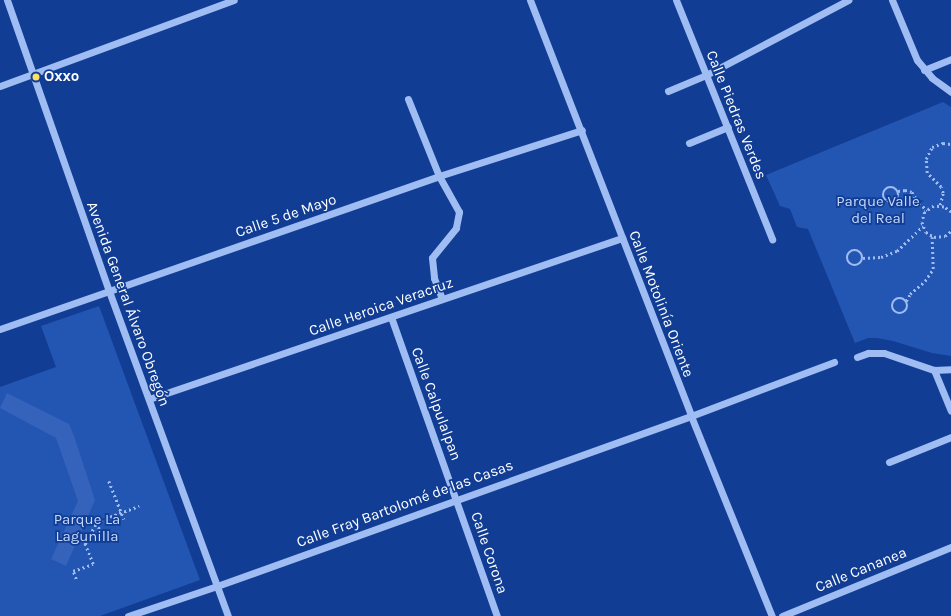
<!DOCTYPE html>
<html>
<head>
<meta charset="utf-8">
<style>
	body { margin:0 }
	#map { position:relative; width:951px; height:616px; overflow:hidden; background:#113d94; font-family:Karla,sans-serif }
	div>[style] { position:absolute }
	[style*='--x'] { left:calc(var(--x)*1px); top:calc(var(--y)*1px); width:calc(var(--w)*1px); rotate:calc(var(--a)*1deg) }
	.green>* { inset:0; background:#2355b3 }
	.building>* { inset:0; background:#3563bb }
	.path>* { height:2.5px; margin-top:-1.25px; transform-origin:0; background:repeating-linear-gradient(90deg,#9fbdf3 0 2px,transparent 0 5px) }
	.path>.ring { margin:-1.25px; padding:0; box-sizing:content-box; background:none; border:2.5px solid #9fbdf3; border-radius:50% }
	.minor>* { height:7px; margin:-3.5px; padding:0 3.5px; transform-origin:3.5px; border-radius:3.5px; background:#9fbdf3 }
	.dots>* { width:11px; height:11px; translate:-50% -50%; box-sizing:border-box; border:2px solid #113d94; border-radius:50% }
	span { translate:-50% -50%; white-space:nowrap; text-align:center; line-height:1.15; -webkit-text-stroke:3.5px #113d94; paint-order:stroke }
	.poi-label { font-size:15px; color:#fff; font-weight:700 }
	.left { translate:0 -50%; text-align:left }
	.street-label { font-size:15px; color:#fff }
	.park-label { font-size:15px; color:#c7dafd }
</style>
</head>
<body>
<div id="map">
	<div class="green">
		<div style="clip-path:polygon(943px 102px,951px 107px,951px 356px,932px 353px,893px 341px,877px 338px,868px 338px,855px 343px,808px 229px,797px 227px,790px 209px,780px 206px,766px 175px)"></div>
		<div style="clip-path:polygon(99px 306px,200px 580px,100px 616px,0 616px,0 387px,56px 367px,41px 326px)"></div>
	</div>
	<div class="building">
		<div style="clip-path:polygon(7px 393px,69px 424px,74px 436px,95px 500px,66px 566px,51px 559px,78px 501px,56px 438px,0 408px)"></div>
	</div>
	<div class="path">
		<div class="ring" style="left:883px;top:187px;width:13.5px;height:13.5px"></div>
		<div style="--x:898;--y:191;--w:7;--a:-8"></div>
		<div style="--x:905;--y:190;--w:7;--a:16"></div>
		<div style="--x:912;--y:192;--w:13;--a:58"></div>
		<div style="--x:919;--y:203;--w:11;--a:41"></div>
		<div style="--x:940;--y:205;--w:12;--a:-76"></div>
		<div style="--x:943;--y:193;--w:6;--a:-108"></div>
		<div style="--x:941;--y:187;--w:20;--a:-135"></div>
		<div style="--x:927;--y:173;--w:14;--a:-94"></div>
		<div style="--x:926;--y:159;--w:13;--a:-63"></div>
		<div style="--x:932;--y:147;--w:12;--a:-20"></div>
		<div style="--x:943;--y:143;--w:8;--a:7"></div>
		<div style="--x:951;--y:212;--w:9;--a:-144"></div>
		<div style="--x:944;--y:207;--w:10;--a:-174"></div>
		<div style="--x:934;--y:206;--w:11;--a:146"></div>
		<div style="--x:925;--y:212;--w:10;--a:107"></div>
		<div style="--x:922;--y:222;--w:11;--a:68"></div>
		<div style="--x:926;--y:232;--w:9;--a:32"></div>
		<div style="--x:934;--y:237;--w:11;--a:-5"></div>
		<div style="--x:945;--y:236;--w:8;--a:-40"></div>
		<div class="ring" style="left:847px;top:250px;width:13.5px;height:13.5px"></div>
		<div style="--x:863;--y:258;--w:18;--a:-3"></div>
		<div style="--x:881;--y:257;--w:17;--a:-21"></div>
		<div style="--x:897;--y:251;--w:36;--a:-44"></div>
		<div class="ring" style="left:892px;top:298px;width:13.5px;height:13.5px"></div>
		<div style="--x:906;--y:301;--w:8;--a:-60"></div>
		<div style="--x:910;--y:294;--w:20;--a:-41"></div>
		<div style="--x:925;--y:281;--w:14;--a:-56"></div>
		<div style="--x:933;--y:269;--w:32;--a:-92"></div>
		<div style="--x:109;--y:481;--w:41;--a:68.5"></div>
		<div style="--x:99;--y:529;--w:8;--a:-113"></div>
		<div style="--x:96;--y:522;--w:46;--a:-20.4"></div>
		<div style="--x:93;--y:564;--w:22;--a:-112"></div>
		<div style="--x:85;--y:544;--w:24;--a:-62"></div>
		<div style="--x:76;--y:579;--w:9;--a:-111"></div>
		<div style="--x:73;--y:571;--w:21;--a:-19"></div>
	</div>
	<div class="minor">
		<div style="--x:7;--y:0;--w:308;--a:70.7"></div>
		<div style="--x:109;--y:291;--w:346;--a:69.9"></div>
		<div style="--x:530;--y:0;--w:446;--a:68.8"></div>
		<div style="--x:691;--y:416;--w:216;--a:68"></div>
		<div style="--x:676;--y:0;--w:258;--a:68.1"></div>
		<div style="--x:892;--y:0;--w:65;--a:67.4"></div>
		<div style="--x:917;--y:60;--w:23;--a:50"></div>
		<div style="--x:932;--y:78;--w:24;--a:36"></div>
		<div style="--x:924;--y:70;--w:29;--a:-22"></div>
		<div style="--x:0;--y:86;--w:249;--a:-20.2"></div>
		<div style="--x:668;--y:91;--w:41;--a:-22.8"></div>
		<div style="--x:706;--y:75;--w:161;--a:-27.8"></div>
		<div style="--x:408;--y:99;--w:83;--a:68.1"></div>
		<div style="--x:439;--y:176;--w:41;--a:60.9"></div>
		<div style="--x:459;--y:212;--w:16;--a:101"></div>
		<div style="--x:456;--y:228;--w:38;--a:129"></div>
		<div style="--x:432;--y:258;--w:20;--a:84"></div>
		<div style="--x:434;--y:278;--w:22;--a:69"></div>
		<div style="--x:689;--y:143;--w:42;--a:-22.3"></div>
		<div style="--x:391;--y:317;--w:317;--a:70.5"></div>
		<div style="--x:0;--y:329;--w:465;--a:-19.2"></div>
		<div style="--x:439;--y:176;--w:150;--a:-17.8"></div>
		<div style="--x:857;--y:357;--w:12;--a:-20"></div>
		<div style="--x:868;--y:353;--w:16;--a:0"></div>
		<div style="--x:884;--y:353;--w:53;--a:18.8"></div>
		<div style="--x:934;--y:370;--w:17;--a:-3"></div>
		<div style="--x:934;--y:370;--w:44;--a:67.5"></div>
		<div style="--x:149;--y:399;--w:500;--a:-18.8"></div>
		<div style="--x:889;--y:462;--w:67;--a:-22"></div>
		<div style="--x:128;--y:616;--w:94;--a:-18.6"></div>
		<div style="--x:217;--y:586;--w:504;--a:-19.73"></div>
		<div style="--x:691;--y:416;--w:153;--a:-20.7"></div>
		<div style="--x:782;--y:616;--w:183;--a:-22.2"></div>
	</div>
	<div class="dots">
		<div style="left:36px;top:77px;background:#ffe161"></div>
	</div>
	<div class="poi-label">
		<span class="left" style="left:44px;top:77px">Oxxo</span>
	</div>
	<div class="street-label">
		<span style="left:736px;top:115px;rotate:68deg">Calle Piedras Verdes</span>
		<span style="left:286px;top:216px;rotate:-19deg">Calle 5 de Mayo</span>
		<span style="left:128px;top:304px;rotate:70deg">Avenida General Álvaro Obregón</span>
		<span style="left:661px;top:304px;rotate:69deg">Calle Motolinía Oriente</span>
		<span style="left:381px;top:307px;rotate:-19deg">Calle Heroica Veracruz</span>
		<span style="left:436px;top:404px;rotate:70deg">Calle Calpulalpan</span>
		<span style="left:405px;top:504px;rotate:-20deg">Calle Fray Bartolomé de las Casas</span>
		<span style="left:489px;top:553px;rotate:71deg">Calle Corona</span>
		<span style="left:861px;top:570px;rotate:-22deg">Calle Cananea</span>
	</div>
	<div class="park-label">
		<span style="left:878px;top:210px">Parque Valle<br>del Real</span>
		<span style="left:87px;top:528px">Parque La<br>Lagunilla</span>
	</div>
</div>
</body>
</html>
